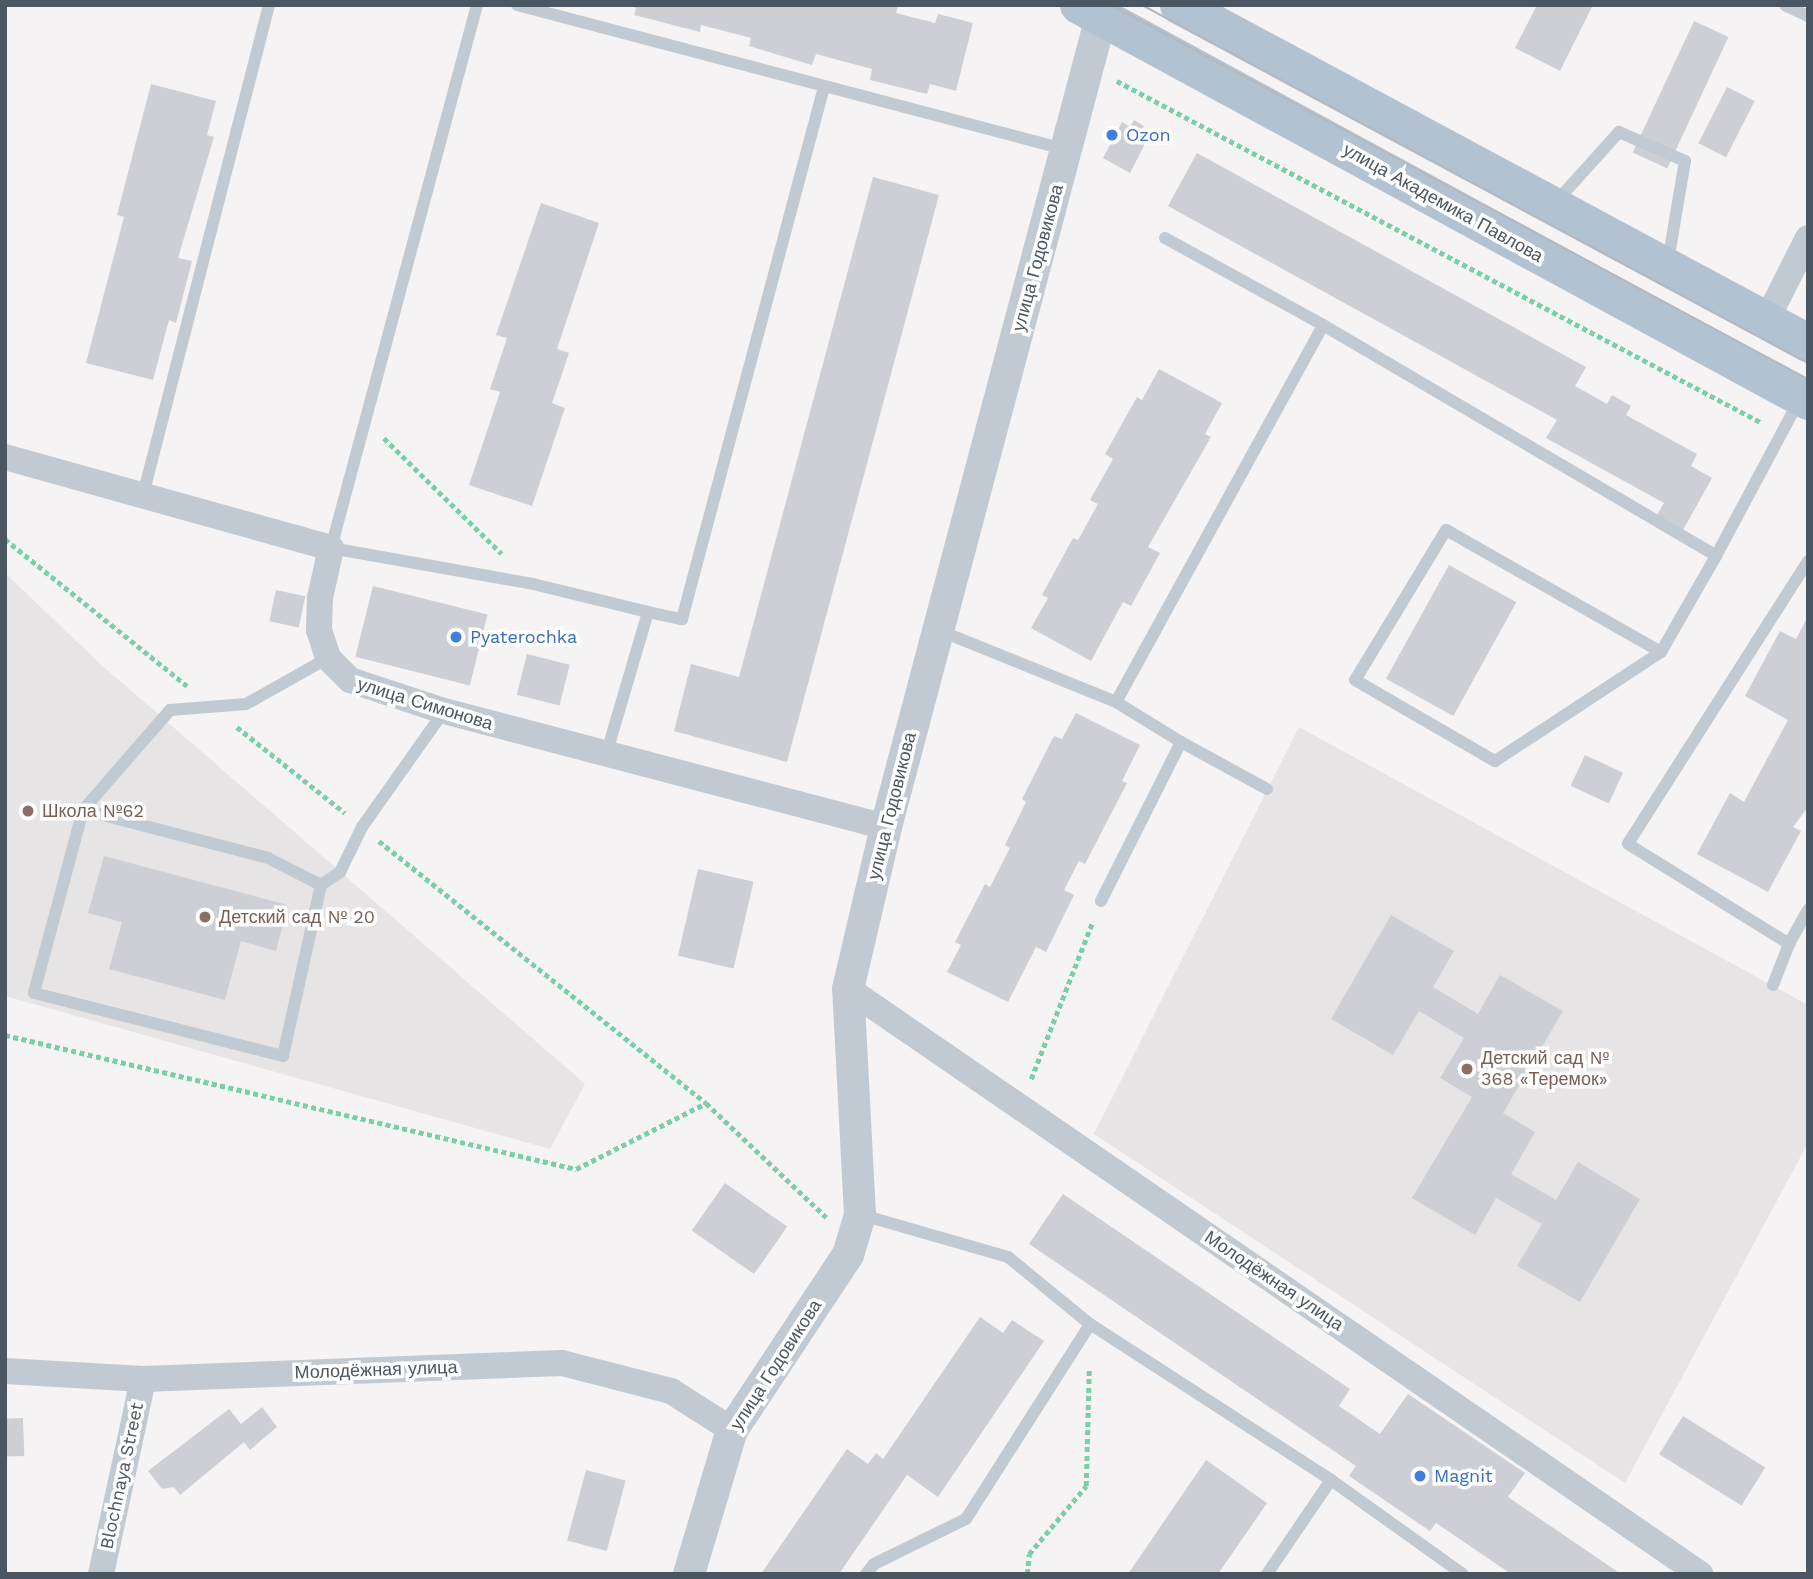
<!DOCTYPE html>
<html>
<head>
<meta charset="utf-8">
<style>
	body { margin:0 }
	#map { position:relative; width:1813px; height:1579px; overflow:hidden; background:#f5f3f3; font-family:"Work Sans",sans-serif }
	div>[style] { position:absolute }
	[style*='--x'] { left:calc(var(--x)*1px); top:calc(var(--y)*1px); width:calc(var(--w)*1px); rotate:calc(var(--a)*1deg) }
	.education>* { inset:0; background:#e6e4e5 }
	.building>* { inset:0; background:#cdcfd5; transform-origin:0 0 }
	.path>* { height:4.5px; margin-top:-2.25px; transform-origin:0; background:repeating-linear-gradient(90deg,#7ad0a6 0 5px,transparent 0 8.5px) }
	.service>* { height:12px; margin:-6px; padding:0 6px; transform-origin:6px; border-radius:6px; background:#c1cad2 }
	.minor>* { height:26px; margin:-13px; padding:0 13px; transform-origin:13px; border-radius:13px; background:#c1cad2 }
	.tertiary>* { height:32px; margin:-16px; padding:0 16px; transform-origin:16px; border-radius:16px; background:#c1cad2 }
	.primary>* { height:38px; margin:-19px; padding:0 19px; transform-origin:19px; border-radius:19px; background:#b3c2d1 }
	.tram>* { height:2px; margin:-1px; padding:0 1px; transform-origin:1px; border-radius:1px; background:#b5b8bd }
	.dots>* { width:19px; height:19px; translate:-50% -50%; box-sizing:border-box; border:4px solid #fff; border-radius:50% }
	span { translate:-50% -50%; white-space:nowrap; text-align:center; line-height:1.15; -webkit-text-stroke:7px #fff; paint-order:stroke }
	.shop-label { font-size:18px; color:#366cbe }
	.left { translate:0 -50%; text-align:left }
	.street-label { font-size:18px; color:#4a5661 }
	.education-label { font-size:18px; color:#785e54 }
	.frame { position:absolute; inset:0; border:7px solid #4a5661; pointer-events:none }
</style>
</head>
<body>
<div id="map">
	<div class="education">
		<div style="clip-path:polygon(5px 573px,97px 661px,585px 1084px,550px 1149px,5px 996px)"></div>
		<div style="clip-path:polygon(1299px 727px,1808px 1005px,1808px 1143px,1625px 1483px,1094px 1134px)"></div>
	</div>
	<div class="building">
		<div style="clip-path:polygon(630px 5px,898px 5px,896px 13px,935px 23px,938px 14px,973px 23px,956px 91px,930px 84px,927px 94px,870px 80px,872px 69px,816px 54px,812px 65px,749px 46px,751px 38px,701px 25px,700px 32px,634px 15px,636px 8px)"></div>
		<div style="clip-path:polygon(1537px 5px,1593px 5px,1560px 71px,1515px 48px)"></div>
		<div style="left:1694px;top:21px;width:38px;height:145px;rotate:25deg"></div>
		<div style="clip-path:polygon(151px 84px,216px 101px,207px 135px,214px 137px,178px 258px,192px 261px,176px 323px,169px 320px,153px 380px,86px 363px,124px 217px,117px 215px)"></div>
		<div style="left:1727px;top:87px;width:31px;height:63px;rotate:27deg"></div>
		<div style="clip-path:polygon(1134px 120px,1144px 126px,1141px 132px,1149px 136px,1130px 173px,1103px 158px,1122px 122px,1130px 127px)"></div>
		<div style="clip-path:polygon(1197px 153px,1586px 367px,1575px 386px,1607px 404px,1612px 395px,1631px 406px,1626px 415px,1697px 454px,1691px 466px,1712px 478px,1683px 530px,1657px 515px,1664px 503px,1546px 438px,1557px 420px,1168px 206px)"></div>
		<div style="clip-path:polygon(873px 177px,939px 195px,787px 762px,674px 731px,691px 664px,739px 677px)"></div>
		<div style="clip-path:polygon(541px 203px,599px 223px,557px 349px,569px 353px,552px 403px,565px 408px,532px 506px,469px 485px,500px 392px,490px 389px,507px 338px,496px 335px)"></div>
		<div style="clip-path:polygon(1159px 369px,1222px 403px,1205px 434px,1211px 437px,1148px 547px,1160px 553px,1131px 606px,1123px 602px,1091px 661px,1031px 628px,1048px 598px,1042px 595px,1073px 538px,1078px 540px,1098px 504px,1090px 500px,1113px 459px,1105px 454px,1137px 397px,1142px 400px)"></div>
		<div style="left:1449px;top:565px;width:77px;height:130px;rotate:29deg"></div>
		<div style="left:373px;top:586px;width:118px;height:73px;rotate:14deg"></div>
		<div style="left:276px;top:590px;width:30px;height:32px;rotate:12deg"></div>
		<div style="clip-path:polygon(1808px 616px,1808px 807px,1793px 827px,1801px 831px,1768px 892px,1697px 854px,1730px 793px,1744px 802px,1788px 720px,1745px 696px,1780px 631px,1796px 639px)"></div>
		<div style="left:527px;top:654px;width:44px;height:42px;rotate:14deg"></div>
		<div style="clip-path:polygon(1076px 713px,1140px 745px,1122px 781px,1127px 783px,1085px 864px,1079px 861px,1064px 890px,1074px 895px,1046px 952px,1036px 947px,1008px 1002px,947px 972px,961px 945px,955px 942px,985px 884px,990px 887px,1010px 848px,1005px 845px,1026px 802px,1022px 799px,1054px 736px,1062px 739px)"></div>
		<div style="left:1585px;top:755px;width:42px;height:34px;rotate:25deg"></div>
		<div style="clip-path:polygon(104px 856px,288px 905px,276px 951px,241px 941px,225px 1000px,109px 969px,122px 922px,88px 913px)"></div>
		<div style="left:698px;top:869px;width:57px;height:89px;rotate:13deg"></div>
		<div style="clip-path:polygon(1391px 915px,1454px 951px,1433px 987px,1478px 1014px,1500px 975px,1563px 1011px,1503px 1113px,1535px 1132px,1511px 1174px,1556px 1200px,1578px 1162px,1640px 1199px,1580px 1302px,1517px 1266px,1542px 1224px,1496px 1198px,1475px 1235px,1412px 1198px,1472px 1097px,1440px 1078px,1464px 1038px,1419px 1011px,1393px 1055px,1331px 1019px)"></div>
		<div style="left:725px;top:1183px;width:76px;height:58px;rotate:35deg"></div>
		<div style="clip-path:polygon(1063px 1194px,1350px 1389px,1339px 1406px,1380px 1434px,1408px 1394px,1525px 1473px,1508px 1497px,1621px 1574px,1511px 1574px,1436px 1523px,1430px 1531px,1349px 1476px,1356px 1466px,1029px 1244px)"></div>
		<div style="clip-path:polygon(980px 1317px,1003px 1333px,1012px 1320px,1044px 1341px,938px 1497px,907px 1475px,839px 1574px,761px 1574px,847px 1449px,868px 1464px,876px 1453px,883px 1459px)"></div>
		<div style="clip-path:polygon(262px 1407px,277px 1427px,250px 1450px,244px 1442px,180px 1495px,174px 1487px,162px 1489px,148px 1471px,229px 1409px,241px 1424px)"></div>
		<div style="left:1683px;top:1416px;width:97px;height:45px;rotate:32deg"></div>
		<div style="left:23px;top:1418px;width:38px;height:18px;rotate:88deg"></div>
		<div style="clip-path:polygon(1206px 1460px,1267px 1503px,1218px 1574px,1128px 1574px)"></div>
		<div style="left:586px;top:1470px;width:41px;height:73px;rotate:15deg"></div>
	</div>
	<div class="path">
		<div style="--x:1117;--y:81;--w:730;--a:27.93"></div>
		<div style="--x:384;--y:438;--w:165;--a:44.5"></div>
		<div style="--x:5;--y:539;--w:234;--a:38.9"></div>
		<div style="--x:237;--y:727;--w:138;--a:38.5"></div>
		<div style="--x:379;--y:841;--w:419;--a:38.7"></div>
		<div style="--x:5;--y:1035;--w:587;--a:13.21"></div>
		<div style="--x:576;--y:1169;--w:146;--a:-26.9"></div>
		<div style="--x:706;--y:1103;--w:166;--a:43.5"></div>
		<div style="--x:1031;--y:1079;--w:170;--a:-68.6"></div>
		<div style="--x:1027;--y:1574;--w:20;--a:-84"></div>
		<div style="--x:1029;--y:1554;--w:89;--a:-50"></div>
		<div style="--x:1086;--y:1486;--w:116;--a:-88.5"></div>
	</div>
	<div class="service">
		<div style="--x:477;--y:5;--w:562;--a:105.05"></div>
		<div style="--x:331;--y:548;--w:205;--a:10.1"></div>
		<div style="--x:533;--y:584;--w:118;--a:13.7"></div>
		<div style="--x:517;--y:5;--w:566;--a:14.75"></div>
		<div style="--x:1785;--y:5;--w:25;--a:26"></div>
		<div style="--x:1555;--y:203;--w:96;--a:-48"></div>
		<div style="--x:1619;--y:132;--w:72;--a:23.7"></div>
		<div style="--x:1685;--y:161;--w:101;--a:99.6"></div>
		<div style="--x:1165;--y:238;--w:180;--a:28.8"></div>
		<div style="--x:143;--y:495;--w:506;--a:-75.58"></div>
		<div style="--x:1808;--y:561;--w:335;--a:122.5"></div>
		<div style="--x:1628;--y:844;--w:190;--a:31.8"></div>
		<div style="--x:1789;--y:944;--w:39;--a:-61"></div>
		<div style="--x:938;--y:630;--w:192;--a:22"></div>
		<div style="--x:1116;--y:702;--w:430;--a:-61.2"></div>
		<div style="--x:1323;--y:325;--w:456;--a:30.4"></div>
		<div style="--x:1716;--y:556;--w:178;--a:-61.9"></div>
		<div style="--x:1661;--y:652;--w:247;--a:-150.4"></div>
		<div style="--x:1446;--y:530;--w:175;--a:121.2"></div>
		<div style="--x:1355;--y:680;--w:162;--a:30.1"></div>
		<div style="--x:1495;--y:761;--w:199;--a:-33.3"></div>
		<div style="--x:1661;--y:652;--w:111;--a:-60.2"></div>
		<div style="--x:328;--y:658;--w:94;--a:150.7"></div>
		<div style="--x:246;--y:704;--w:76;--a:175.5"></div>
		<div style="--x:170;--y:710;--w:133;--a:131"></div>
		<div style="--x:83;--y:810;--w:189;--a:105"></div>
		<div style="--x:34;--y:993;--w:257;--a:14.2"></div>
		<div style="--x:283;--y:1056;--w:175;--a:-77.5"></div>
		<div style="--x:321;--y:885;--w:23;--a:-34"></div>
		<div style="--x:340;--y:872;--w:50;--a:-63.9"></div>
		<div style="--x:362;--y:827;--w:142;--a:-54.7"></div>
		<div style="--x:1181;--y:742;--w:98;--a:28.7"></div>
		<div style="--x:606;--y:755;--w:149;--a:-73.6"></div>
		<div style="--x:648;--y:612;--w:35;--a:12"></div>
		<div style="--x:682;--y:619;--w:551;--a:-75.06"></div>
		<div style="--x:83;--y:810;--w:191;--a:14.5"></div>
		<div style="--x:268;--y:858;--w:59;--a:27"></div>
		<div style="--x:1101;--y:901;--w:178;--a:-63.3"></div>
		<div style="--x:1181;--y:742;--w:76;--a:-148.4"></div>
		<div style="--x:1773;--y:985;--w:44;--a:-68.7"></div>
		<div style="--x:862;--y:1215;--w:152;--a:16"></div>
		<div style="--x:1008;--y:1257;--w:106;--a:39.3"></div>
		<div style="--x:1090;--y:1324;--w:287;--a:32.9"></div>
		<div style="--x:1331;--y:1480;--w:162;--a:35.5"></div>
		<div style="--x:866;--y:1574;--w:13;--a:-51"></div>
		<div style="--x:874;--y:1564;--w:102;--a:-26.1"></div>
		<div style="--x:966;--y:1519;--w:231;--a:-57.5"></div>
		<div style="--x:1267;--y:1574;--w:114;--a:-55.8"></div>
	</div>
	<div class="minor">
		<div style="--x:1766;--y:321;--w:93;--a:-63.2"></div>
		<div style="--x:5;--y:457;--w:338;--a:15.6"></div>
		<div style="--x:331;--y:548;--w:51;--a:102.4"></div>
		<div style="--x:320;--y:598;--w:32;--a:92"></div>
		<div style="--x:319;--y:630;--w:29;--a:72"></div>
		<div style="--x:328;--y:658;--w:31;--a:45"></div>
		<div style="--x:350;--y:680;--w:99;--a:18.3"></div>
		<div style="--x:444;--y:711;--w:457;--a:14.7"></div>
		<div style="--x:848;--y:989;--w:1034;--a:34.47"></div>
		<div style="--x:5;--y:1371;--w:138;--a:3.3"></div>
		<div style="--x:143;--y:1379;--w:419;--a:-2.2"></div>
		<div style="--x:562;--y:1363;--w:113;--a:14.4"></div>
		<div style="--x:671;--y:1391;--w:72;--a:32.6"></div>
		<div style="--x:101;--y:1574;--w:199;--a:-77.8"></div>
	</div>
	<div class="tertiary">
		<div style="--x:689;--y:1574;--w:150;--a:-73.4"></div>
		<div style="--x:732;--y:1430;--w:210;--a:-56.5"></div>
		<div style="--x:848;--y:1255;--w:42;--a:-73.3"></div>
		<div style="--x:860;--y:1215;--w:226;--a:-93"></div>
		<div style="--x:848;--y:989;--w:166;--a:-76.8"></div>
		<div style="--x:886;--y:827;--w:838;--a:-75.13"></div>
	</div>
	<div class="primary">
		<div style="--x:1079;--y:5;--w:830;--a:28.51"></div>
		<div style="--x:1179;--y:5;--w:714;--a:28.25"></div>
	</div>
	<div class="tram">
		<div style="--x:1111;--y:5;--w:791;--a:28.22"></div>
		<div style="--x:1142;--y:5;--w:756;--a:28.26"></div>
	</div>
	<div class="dots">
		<div style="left:1112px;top:135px;background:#3f7fe0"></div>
		<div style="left:456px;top:637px;background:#3f7fe0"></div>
		<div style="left:28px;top:811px;background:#8d6e63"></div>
		<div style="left:205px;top:917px;background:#8d6e63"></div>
		<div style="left:1467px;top:1069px;background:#8d6e63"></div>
		<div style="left:1420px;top:1476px;background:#3f7fe0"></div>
	</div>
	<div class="shop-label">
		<span class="left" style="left:1126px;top:135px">Ozon</span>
		<span class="left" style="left:470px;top:637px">Pyaterochka</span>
		<span class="left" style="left:1434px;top:1476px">Magnit</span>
	</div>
	<div class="street-label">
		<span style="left:1443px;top:203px;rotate:29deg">улица Академика Павлова</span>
		<span style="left:1038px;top:258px;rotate:-75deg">улица Годовикова</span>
		<span style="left:425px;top:704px;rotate:17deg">улица Симонова</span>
		<span style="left:892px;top:806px;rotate:-76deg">улица Годовикова</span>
		<span style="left:1274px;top:1281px;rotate:34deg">Молодёжная улица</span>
		<span style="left:776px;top:1365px;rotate:-57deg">улица Годовикова</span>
		<span style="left:376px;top:1370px;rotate:-2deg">Молодёжная улица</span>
		<span style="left:122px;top:1476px;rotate:-78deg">Blochnaya Street</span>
	</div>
	<div class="education-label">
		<span class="left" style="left:42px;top:811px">Школа №62</span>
		<span class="left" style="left:219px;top:917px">Детский сад № 20</span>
		<span class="left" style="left:1481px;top:1069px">Детский сад №<br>368 «Теремок»</span>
	</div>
	<div class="frame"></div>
</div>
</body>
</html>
